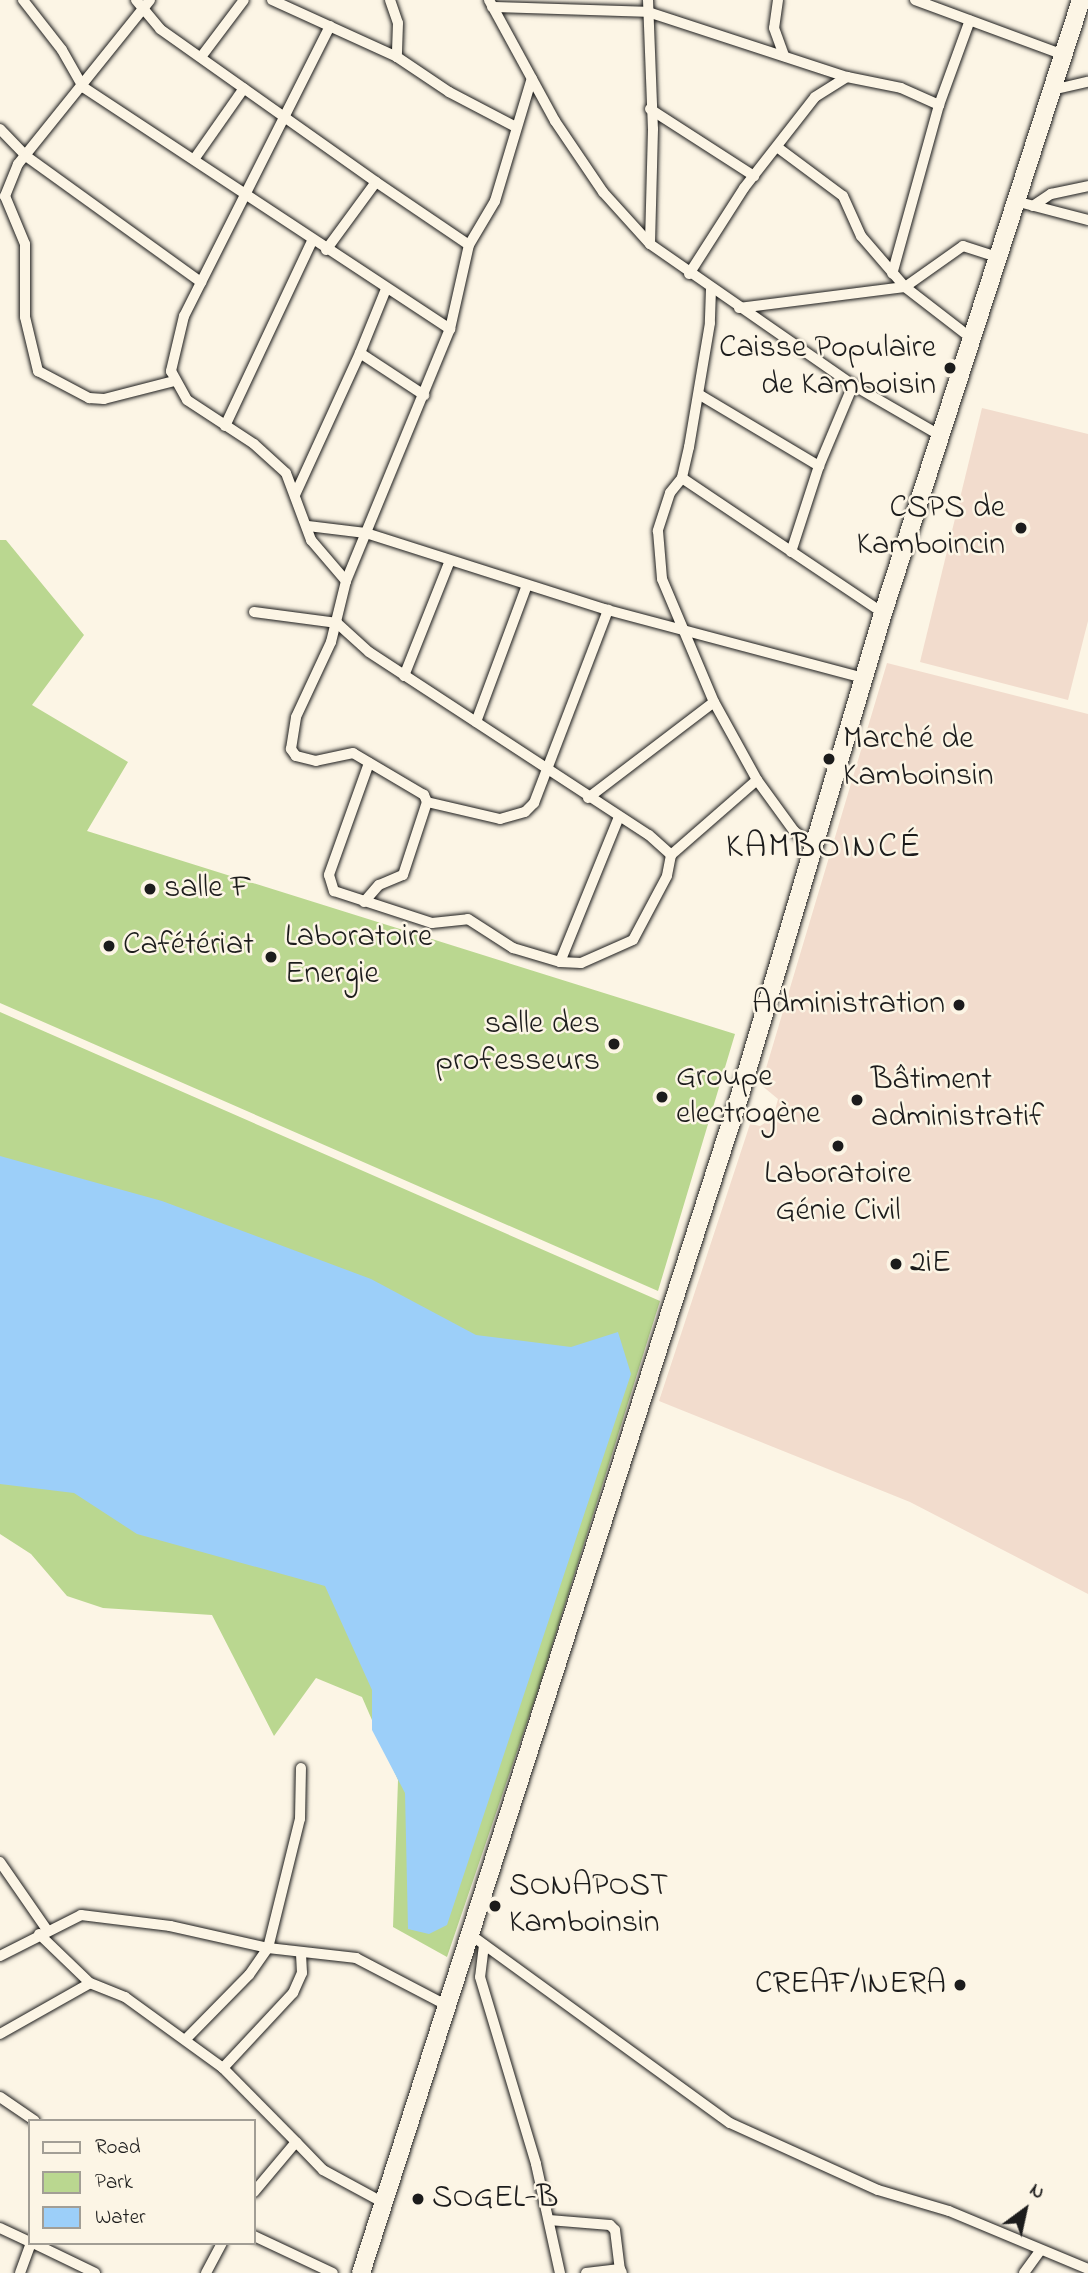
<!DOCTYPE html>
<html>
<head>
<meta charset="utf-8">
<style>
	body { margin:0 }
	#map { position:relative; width:1088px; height:2273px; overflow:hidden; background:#fcf5e5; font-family:"Indie Flower",sans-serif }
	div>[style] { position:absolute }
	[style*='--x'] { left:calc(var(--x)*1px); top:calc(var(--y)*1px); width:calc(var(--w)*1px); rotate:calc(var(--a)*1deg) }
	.built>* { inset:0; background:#f2dccd }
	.green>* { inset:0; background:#bad790 }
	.water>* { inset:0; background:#9ccff9 }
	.roads { filter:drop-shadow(0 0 2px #1c1c1c) drop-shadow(0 0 2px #1c1c1c) }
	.street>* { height:10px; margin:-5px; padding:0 5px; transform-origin:5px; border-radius:5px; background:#fcf5e5 }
	.primary>* { height:18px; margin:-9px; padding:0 9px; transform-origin:9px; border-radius:9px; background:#fcf5e5 }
	.dots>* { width:19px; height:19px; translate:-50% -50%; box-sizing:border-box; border:4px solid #fcf5e5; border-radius:50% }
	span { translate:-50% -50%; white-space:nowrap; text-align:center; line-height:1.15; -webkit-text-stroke:5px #fcf5e5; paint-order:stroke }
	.poi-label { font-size:32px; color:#1c1c1c }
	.right { translate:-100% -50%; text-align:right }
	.left { translate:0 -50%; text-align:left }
	.quarter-label { font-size:35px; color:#1c1c1c; letter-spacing:2px }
	.legend { position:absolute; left:28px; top:2119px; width:228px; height:126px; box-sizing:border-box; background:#fcf5e5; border:2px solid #a29e95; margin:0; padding:9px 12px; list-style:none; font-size:21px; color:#1c1c1c }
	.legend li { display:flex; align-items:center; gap:14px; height:35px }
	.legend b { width:35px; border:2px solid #a29e95 }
	.north { position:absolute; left:990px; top:2175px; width:70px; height:70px; -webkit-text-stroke:5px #fcf5e5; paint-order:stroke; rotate:33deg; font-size:19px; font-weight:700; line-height:28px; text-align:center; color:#1c1c1c }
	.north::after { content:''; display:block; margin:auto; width:24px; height:32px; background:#1c1c1c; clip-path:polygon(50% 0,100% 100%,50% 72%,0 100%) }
</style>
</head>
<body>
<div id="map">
	<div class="built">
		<div style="clip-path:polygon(982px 408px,1088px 434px,1088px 621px,1068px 700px,920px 662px)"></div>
		<div style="clip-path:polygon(887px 663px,1088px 714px,1088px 1594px,910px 1502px,659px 1401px,750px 1124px,760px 1126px,773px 1118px,778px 1099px,761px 1085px)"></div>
	</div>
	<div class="green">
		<div style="clip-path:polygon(0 540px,6px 540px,84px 635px,32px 705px,128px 762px,87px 831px,735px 1034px,658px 1291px,0 1003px)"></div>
		<div style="clip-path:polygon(0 1012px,660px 1301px,540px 1684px,447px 1957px,393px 1927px,398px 1780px,362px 1697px,316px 1678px,274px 1736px,212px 1615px,103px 1608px,67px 1596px,31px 1554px,0 1534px)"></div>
	</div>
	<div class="water">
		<div style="clip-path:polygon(0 1156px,162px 1201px,371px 1279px,476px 1335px,571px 1347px,618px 1332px,631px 1374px,447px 1925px,429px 1934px,408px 1929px,405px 1793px,372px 1730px,372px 1690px,325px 1586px,137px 1534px,74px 1493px,0 1484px)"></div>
	</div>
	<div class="roads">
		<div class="street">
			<div style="--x:23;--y:0;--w:63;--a:52"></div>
			<div style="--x:62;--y:50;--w:43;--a:60.4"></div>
			<div style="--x:83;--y:87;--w:440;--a:33.4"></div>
			<div style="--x:136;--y:0;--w:38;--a:50"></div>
			<div style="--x:160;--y:29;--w:265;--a:35.3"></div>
			<div style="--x:150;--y:0;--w:211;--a:128.8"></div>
			<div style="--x:18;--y:164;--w:35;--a:112"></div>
			<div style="--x:5;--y:196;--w:52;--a:67.4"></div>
			<div style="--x:25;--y:244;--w:73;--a:90"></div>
			<div style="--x:25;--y:317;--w:56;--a:76.5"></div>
			<div style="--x:38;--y:371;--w:58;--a:27.9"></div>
			<div style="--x:89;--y:398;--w:15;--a:4"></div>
			<div style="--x:104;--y:399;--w:72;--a:-14.4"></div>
			<div style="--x:272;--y:0;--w:137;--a:24.5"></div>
			<div style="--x:397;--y:57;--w:63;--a:33.9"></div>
			<div style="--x:449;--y:92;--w:76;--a:27.6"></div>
			<div style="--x:390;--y:0;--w:24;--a:71"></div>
			<div style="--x:398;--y:23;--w:34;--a:92"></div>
			<div style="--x:489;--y:0;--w:138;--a:61.4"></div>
			<div style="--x:555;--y:121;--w:86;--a:55.9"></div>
			<div style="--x:603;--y:192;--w:70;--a:47.9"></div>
			<div style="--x:650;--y:244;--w:247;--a:34.8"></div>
			<div style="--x:853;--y:385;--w:102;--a:30.1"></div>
			<div style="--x:648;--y:0;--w:129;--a:87.8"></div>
			<div style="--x:653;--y:129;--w:115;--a:91.5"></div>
			<div style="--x:778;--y:0;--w:28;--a:98"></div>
			<div style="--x:774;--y:28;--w:30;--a:70"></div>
			<div style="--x:915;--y:0;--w:159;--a:20.3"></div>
			<div style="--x:492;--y:7;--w:156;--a:1.8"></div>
			<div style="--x:648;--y:12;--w:209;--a:18.1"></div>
			<div style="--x:847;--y:77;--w:55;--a:11.5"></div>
			<div style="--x:901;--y:88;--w:42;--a:24.1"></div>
			<div style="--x:939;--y:105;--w:175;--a:105.5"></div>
			<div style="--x:330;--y:26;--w:325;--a:116.7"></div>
			<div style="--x:184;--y:316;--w:57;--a:103.3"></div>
			<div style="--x:171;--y:371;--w:33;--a:61"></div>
			<div style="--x:187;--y:400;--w:80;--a:33.3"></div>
			<div style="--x:254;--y:444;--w:43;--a:42.2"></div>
			<div style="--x:286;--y:473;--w:72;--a:69.5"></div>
			<div style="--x:311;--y:540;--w:54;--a:49.5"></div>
			<div style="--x:201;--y:57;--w:71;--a:-53"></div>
			<div style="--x:1052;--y:90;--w:37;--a:-13"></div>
			<div style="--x:939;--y:105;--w:90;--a:-70"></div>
			<div style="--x:650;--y:109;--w:124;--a:32.8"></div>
			<div style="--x:0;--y:129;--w:37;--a:46"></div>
			<div style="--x:26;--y:156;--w:216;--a:35.8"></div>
			<div style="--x:777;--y:147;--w:82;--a:36.6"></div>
			<div style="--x:843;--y:196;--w:44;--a:65.8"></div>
			<div style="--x:861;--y:236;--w:67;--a:49.2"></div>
			<div style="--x:905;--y:287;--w:71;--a:-35.3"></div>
			<div style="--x:963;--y:246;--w:35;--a:18"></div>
			<div style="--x:195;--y:158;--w:85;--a:-55"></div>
			<div style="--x:1015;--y:201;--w:75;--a:14.6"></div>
			<div style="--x:1033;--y:206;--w:22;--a:-34"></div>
			<div style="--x:1051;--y:194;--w:38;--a:-12"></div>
			<div style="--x:326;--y:250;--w:84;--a:-53.7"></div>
			<div style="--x:376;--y:182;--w:112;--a:34.1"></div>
			<div style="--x:689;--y:274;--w:102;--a:-57.4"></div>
			<div style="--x:744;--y:188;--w:115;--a:-52"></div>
			<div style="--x:815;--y:97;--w:38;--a:-32"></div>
			<div style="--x:711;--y:289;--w:34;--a:92"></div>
			<div style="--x:710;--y:323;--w:126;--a:99.6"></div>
			<div style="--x:689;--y:447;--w:32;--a:103"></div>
			<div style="--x:682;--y:478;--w:19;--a:129"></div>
			<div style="--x:670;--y:493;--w:40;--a:108"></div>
			<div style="--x:658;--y:531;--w:48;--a:85.2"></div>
			<div style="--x:662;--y:579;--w:134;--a:67.1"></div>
			<div style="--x:714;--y:702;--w:89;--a:61.1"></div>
			<div style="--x:757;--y:780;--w:63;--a:54"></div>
			<div style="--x:794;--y:831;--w:26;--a:39"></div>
			<div style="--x:739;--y:308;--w:167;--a:-7.2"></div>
			<div style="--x:905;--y:287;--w:83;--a:37.7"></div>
			<div style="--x:360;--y:353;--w:69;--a:-67.9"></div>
			<div style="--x:700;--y:395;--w:139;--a:30.8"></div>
			<div style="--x:225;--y:426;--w:204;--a:-64.8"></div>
			<div style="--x:682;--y:478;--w:242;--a:33.9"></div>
			<div style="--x:295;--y:495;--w:156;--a:-65.4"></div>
			<div style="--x:360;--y:353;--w:77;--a:33.3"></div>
			<div style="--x:308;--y:526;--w:58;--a:6.9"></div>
			<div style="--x:366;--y:533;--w:250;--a:17.7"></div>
			<div style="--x:604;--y:609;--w:268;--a:14.9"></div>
			<div style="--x:791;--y:552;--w:90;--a:-72"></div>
			<div style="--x:819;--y:466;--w:88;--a:-67.2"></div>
			<div style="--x:254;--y:612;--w:84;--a:7.5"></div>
			<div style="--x:337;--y:623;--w:43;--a:42.2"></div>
			<div style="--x:369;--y:652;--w:334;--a:33.2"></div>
			<div style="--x:649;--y:835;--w:30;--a:42"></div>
			<div style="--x:671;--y:855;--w:21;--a:101"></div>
			<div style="--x:667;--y:876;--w:72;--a:118"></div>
			<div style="--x:633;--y:940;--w:57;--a:156.1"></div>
			<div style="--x:581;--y:963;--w:21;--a:-177"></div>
			<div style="--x:404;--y:676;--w:122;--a:-68.3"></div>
			<div style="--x:476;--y:722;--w:146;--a:-69.6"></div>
			<div style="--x:369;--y:763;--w:119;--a:109.7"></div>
			<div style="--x:329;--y:875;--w:17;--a:73"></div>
			<div style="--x:334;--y:891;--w:103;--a:18.1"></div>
			<div style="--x:432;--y:923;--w:36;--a:-6"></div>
			<div style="--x:468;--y:919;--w:54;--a:32.8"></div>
			<div style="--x:513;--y:948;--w:49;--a:16.6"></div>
			<div style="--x:560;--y:962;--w:157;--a:-67.9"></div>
			<div style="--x:588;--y:798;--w:158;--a:-37.3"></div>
			<div style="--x:427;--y:802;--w:75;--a:13.1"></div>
			<div style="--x:500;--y:819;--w:26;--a:-16"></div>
			<div style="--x:525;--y:812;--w:13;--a:-45"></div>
			<div style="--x:534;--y:803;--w:207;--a:-69"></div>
			<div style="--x:671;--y:855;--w:114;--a:-41.1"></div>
			<div style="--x:364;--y:902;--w:23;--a:-49"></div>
			<div style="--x:379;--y:885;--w:26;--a:-23"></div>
			<div style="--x:403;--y:875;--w:77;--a:-71.8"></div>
			<div style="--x:427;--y:802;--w:8;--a:-113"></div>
			<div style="--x:424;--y:795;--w:82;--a:-149.4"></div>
			<div style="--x:353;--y:753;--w:38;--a:168"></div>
			<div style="--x:316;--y:761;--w:21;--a:-166"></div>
			<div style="--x:296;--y:756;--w:9;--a:-126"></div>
			<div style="--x:291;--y:749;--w:32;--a:-81"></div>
			<div style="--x:296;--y:717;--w:83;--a:-65"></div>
			<div style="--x:331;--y:642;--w:63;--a:-76.2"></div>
			<div style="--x:346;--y:581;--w:273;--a:-67.6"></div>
			<div style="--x:450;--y:329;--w:86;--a:-77.3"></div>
			<div style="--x:469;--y:245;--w:51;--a:-59.4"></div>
			<div style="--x:495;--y:201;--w:128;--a:-73.3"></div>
			<div style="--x:0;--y:1862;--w:83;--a:55.3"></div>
			<div style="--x:39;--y:1934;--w:71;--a:43.9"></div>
			<div style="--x:90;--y:1983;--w:38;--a:22"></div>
			<div style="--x:125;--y:1997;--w:121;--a:35.9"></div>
			<div style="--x:223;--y:2068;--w:104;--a:45.4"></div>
			<div style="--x:471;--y:1935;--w:320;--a:36"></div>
			<div style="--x:730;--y:2123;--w:162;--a:24.4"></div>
			<div style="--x:878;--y:2190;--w:74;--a:16.5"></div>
			<div style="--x:949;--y:2211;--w:151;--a:22.6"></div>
			<div style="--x:484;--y:1945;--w:32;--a:97"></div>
			<div style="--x:480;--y:1977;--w:195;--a:73.3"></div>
			<div style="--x:536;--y:2164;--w:112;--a:77.6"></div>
			<div style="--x:0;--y:1956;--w:91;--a:-26.8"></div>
			<div style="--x:81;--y:1915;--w:90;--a:7"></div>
			<div style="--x:170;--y:1926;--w:100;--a:12.7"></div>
			<div style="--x:268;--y:1948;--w:133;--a:-76.1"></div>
			<div style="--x:300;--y:1819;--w:51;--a:-88.9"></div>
			<div style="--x:0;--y:2034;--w:103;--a:-29.5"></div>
			<div style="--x:186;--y:2039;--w:90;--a:-45.5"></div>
			<div style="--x:249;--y:1975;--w:33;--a:-55"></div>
			<div style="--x:268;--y:1948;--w:89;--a:6.5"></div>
			<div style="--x:356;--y:1958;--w:104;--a:27.6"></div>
			<div style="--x:223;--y:2068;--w:103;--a:-47"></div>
			<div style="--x:293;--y:1993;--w:22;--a:-66"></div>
			<div style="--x:302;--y:1973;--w:21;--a:-93"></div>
			<div style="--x:0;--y:2097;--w:42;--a:34.4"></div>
			<div style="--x:254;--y:2192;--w:65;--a:-50"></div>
			<div style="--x:296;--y:2142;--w:39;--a:46"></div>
			<div style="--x:323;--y:2170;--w:69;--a:28.4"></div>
			<div style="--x:549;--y:2220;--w:61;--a:4.7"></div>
			<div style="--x:610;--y:2225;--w:7;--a:45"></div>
			<div style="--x:615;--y:2230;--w:39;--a:83"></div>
			<div style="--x:0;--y:2228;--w:33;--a:25"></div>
			<div style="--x:254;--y:2236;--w:87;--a:25.1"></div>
			<div style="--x:33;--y:2243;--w:69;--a:25.8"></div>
			<div style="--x:20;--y:2273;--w:32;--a:-70"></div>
			<div style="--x:206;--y:2273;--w:34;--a:-62"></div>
			<div style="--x:586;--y:2273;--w:34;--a:-7"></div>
			<div style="--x:620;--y:2269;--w:4;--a:63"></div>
			<div style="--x:1024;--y:2273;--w:27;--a:-54"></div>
		</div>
		<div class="primary">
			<div style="--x:361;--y:2273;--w:1234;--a:-72.17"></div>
			<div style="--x:739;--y:1098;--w:506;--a:-73.46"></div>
			<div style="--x:883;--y:613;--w:644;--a:-72.1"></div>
		</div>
	</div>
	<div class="dots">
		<div style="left:950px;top:368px;background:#1c1c1c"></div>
		<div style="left:1021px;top:528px;background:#1c1c1c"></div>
		<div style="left:829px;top:759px;background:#1c1c1c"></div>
		<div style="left:150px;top:889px;background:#1c1c1c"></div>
		<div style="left:109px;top:946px;background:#1c1c1c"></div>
		<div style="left:271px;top:957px;background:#1c1c1c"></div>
		<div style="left:959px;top:1005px;background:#1c1c1c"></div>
		<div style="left:614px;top:1044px;background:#1c1c1c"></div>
		<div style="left:662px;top:1097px;background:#1c1c1c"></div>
		<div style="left:857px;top:1100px;background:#1c1c1c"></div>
		<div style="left:838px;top:1146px;background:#1c1c1c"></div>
		<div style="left:896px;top:1264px;background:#1c1c1c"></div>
		<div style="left:495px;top:1906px;background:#1c1c1c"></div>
		<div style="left:960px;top:1985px;background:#1c1c1c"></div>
		<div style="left:418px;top:2199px;background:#1c1c1c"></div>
	</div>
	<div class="poi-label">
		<span class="right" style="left:936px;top:368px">Caisse Populaire<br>de Kamboisin</span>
		<span class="right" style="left:1005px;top:528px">CSPS de<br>Kamboincin</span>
		<span class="left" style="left:843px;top:759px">Marché de<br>Kamboinsin</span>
		<span class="left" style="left:164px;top:889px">salle F</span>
		<span class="left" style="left:285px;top:957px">Laboratoire<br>Energie</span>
		<span class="left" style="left:123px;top:946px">Cafétériat</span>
		<span class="right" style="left:945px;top:1005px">Administration</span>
		<span class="right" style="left:600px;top:1044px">salle des<br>professeurs</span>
		<span class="left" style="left:676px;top:1097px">Groupe<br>electrogène</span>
		<span class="left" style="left:871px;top:1100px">Bâtiment<br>administratif</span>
		<span style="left:838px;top:1194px">Laboratoire<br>Génie Civil</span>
		<span class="left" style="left:910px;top:1264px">2iE</span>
		<span class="left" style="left:509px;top:1906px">SONAPOST<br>Kamboinsin</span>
		<span class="right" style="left:946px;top:1985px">CREAF/INERA</span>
		<span class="left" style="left:432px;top:2199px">SOGEL-B</span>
	</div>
	<div class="quarter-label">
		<span style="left:824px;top:848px">KAMBOINCÉ</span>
	</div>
	<ul class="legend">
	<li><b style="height:9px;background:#fcf5e5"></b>Road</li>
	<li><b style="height:19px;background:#bad790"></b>Park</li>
	<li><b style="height:19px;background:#9ccff9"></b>Water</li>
	</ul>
	<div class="north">N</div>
</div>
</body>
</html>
